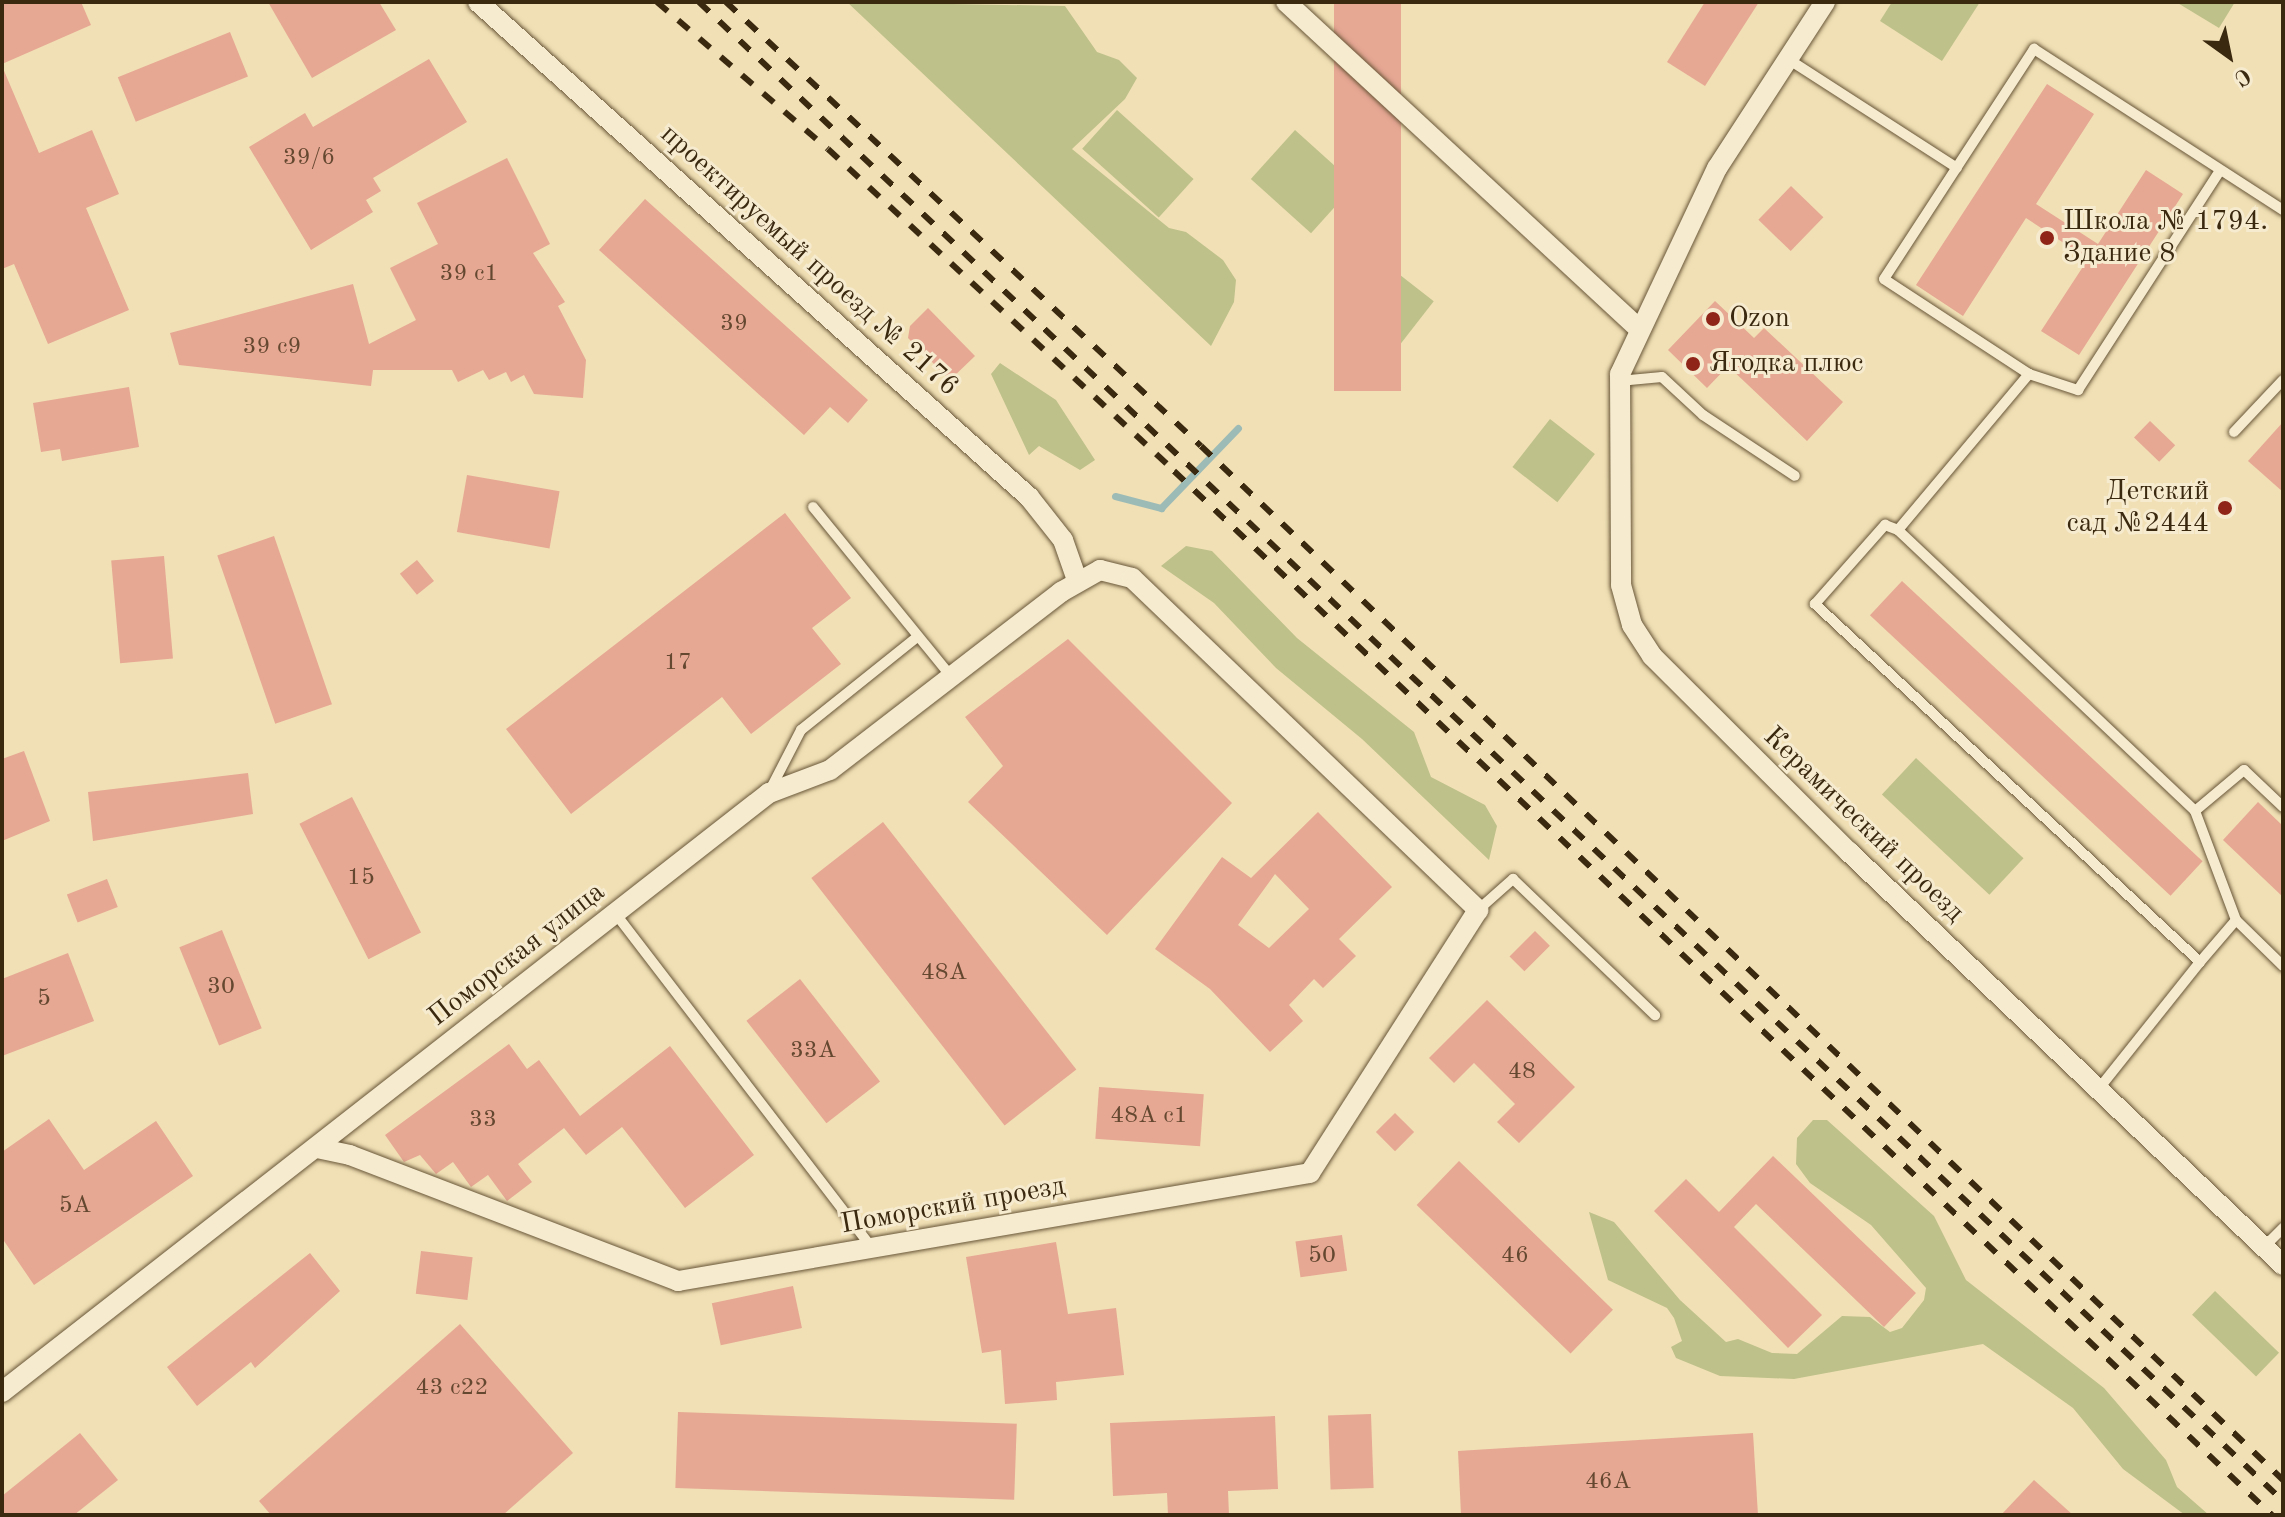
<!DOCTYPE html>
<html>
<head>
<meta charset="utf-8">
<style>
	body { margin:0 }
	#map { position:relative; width:2285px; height:1517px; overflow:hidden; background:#f1e0b5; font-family:"Old Standard TT",serif }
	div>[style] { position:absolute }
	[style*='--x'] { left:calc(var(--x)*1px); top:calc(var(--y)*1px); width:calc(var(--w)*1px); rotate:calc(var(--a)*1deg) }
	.green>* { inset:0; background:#bec18a; transform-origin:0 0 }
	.stream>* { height:7px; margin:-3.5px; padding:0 3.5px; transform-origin:3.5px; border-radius:3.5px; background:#9dbbb6 }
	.building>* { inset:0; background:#e6a793; transform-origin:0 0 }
	.roads { filter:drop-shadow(0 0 2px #685638) drop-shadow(0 0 2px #685638) }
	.service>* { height:10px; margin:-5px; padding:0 5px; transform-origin:5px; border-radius:5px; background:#f6ebcf }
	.minor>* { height:20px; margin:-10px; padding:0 10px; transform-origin:10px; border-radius:10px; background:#f6ebcf }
	.rail>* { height:6px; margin-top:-3px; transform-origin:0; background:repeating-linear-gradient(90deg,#3a280f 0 14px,transparent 0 28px) }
	.dots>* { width:22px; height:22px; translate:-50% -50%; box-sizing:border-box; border:4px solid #f6ebcf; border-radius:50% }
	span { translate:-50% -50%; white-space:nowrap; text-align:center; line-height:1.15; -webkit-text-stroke:6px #f6ebcf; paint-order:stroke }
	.number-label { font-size:24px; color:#654830 }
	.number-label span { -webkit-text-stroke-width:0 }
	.poi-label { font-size:28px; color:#3a280f }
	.left { translate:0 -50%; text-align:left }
	.right { translate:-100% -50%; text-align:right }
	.street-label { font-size:28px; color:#3a280f }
	.frame { position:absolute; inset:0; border:4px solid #3a280f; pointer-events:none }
	.north { position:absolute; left:2189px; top:16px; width:80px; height:80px; -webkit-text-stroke:6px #f6ebcf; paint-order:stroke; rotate:147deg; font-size:22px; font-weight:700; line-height:32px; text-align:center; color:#3a280f }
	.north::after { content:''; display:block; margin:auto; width:28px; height:36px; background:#3a280f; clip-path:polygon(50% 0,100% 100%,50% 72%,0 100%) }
</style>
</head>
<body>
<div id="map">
	<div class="green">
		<div style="clip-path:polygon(847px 2px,1065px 6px,1097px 52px,1119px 60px,1137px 78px,1125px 99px,1072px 149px,1169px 228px,1186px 232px,1223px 260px,1236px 280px,1234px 302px,1211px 346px)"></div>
		<div style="clip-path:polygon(1892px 2px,1980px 2px,1942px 61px,1880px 21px)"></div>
		<div style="clip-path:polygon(2176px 2px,2235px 2px,2219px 28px)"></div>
		<div style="left:1117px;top:110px;width:103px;height:52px;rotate:42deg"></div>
		<div style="left:1295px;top:130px;width:81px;height:66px;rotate:42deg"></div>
		<div style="left:1377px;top:257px;width:72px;height:55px;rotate:38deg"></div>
		<div style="clip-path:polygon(1000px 363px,1056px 400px,1095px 460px,1080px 470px,1039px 446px,1029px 455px,991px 374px)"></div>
		<div style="left:1550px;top:419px;width:57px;height:61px;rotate:38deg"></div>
		<div style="clip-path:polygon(1186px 546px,1212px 551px,1297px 638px,1414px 732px,1431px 777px,1485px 805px,1497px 826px,1489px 860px,1362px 739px,1276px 668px,1214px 603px,1161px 566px)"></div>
		<div style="left:1916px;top:758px;width:147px;height:50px;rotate:43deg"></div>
		<div style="clip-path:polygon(1813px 1120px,1827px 1120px,1934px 1216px,1966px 1280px,2104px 1388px,2166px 1460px,2177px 1487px,2209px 1515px,2185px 1515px,2123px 1469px,2073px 1408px,1983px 1344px,1794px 1379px,1720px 1376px,1676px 1358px,1671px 1347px,1682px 1341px,1674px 1318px,1667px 1308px,1608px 1280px,1589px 1212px,1614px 1222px,1680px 1300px,1726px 1342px,1738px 1339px,1772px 1353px,1797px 1354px,1842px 1316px,1870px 1317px,1890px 1332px,1902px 1328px,1924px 1300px,1926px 1288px,1871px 1225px,1810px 1183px,1796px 1164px,1797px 1138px)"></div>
		<div style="left:2215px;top:1291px;width:89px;height:33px;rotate:44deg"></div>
	</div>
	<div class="stream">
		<div style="--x:1115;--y:496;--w:48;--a:14.6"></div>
		<div style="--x:1161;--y:508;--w:111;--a:-46.1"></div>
	</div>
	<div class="building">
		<div style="clip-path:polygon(2px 2px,81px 2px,91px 25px,2px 64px)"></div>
		<div style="clip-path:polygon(268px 2px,379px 2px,396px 30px,312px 78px)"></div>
		<div style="left:1334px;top:2px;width:67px;height:389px"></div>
		<div style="clip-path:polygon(1705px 2px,1759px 2px,1705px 86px,1667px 62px)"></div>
		<div style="left:230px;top:32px;width:48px;height:121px;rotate:68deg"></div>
		<div style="clip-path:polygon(429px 59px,467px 122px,373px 178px,381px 191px,366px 200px,373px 212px,311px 250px,249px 147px,305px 113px,313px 127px)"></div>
		<div style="clip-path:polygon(2px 66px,39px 153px,92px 130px,119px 194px,86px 208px,129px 310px,48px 344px,14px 264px,2px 269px)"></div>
		<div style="clip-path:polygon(2047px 84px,2094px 114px,2036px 204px,2098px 244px,2146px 170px,2183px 194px,2079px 355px,2041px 331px,2088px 259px,2026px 218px,1963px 316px,1916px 285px)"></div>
		<div style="clip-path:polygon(507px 158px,550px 244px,533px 253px,565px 302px,558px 306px,586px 360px,583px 398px,534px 394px,524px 375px,511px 382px,506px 372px,489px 380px,483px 370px,458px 382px,452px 370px,373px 370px,371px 386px,179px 365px,170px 333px,353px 284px,369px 344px,416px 320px,390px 268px,438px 244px,417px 203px)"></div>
		<div style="left:1791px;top:186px;width:45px;height:47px;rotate:44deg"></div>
		<div style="clip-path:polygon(645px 199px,868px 400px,848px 423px,830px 407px,804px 435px,599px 250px)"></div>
		<div style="clip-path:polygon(1715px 301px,1754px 338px,1764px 328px,1843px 402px,1807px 441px,1728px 366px,1707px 388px,1668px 350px)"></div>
		<div style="clip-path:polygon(928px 308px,975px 356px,950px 380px,908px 338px,910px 326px)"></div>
		<div style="clip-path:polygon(129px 387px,139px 447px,62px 461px,60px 449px,41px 452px,33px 403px)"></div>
		<div style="left:2150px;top:421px;width:35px;height:23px;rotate:44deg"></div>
		<div style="clip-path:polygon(2283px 422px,2283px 492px,2248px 461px)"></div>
		<div style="left:467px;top:475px;width:94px;height:58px;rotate:10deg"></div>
		<div style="clip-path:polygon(785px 513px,851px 598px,812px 628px,841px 664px,751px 734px,722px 697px,571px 814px,506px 729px)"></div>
		<div style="left:274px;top:536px;width:178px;height:60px;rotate:71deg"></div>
		<div style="left:164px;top:556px;width:103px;height:53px;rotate:85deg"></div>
		<div style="left:417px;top:560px;width:27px;height:22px;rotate:51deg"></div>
		<div style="left:1902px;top:581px;width:411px;height:47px;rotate:43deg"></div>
		<div style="clip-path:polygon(1068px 639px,1232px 803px,1107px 935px,968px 802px,1003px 766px,965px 717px)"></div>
		<div style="clip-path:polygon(24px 751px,50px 821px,2px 841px,2px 759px)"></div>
		<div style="clip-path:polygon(248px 773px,253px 814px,93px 841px,88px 792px)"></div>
		<div style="left:352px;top:797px;width:152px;height:59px;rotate:63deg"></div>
		<div style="clip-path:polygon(2258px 802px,2283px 826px,2283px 897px,2223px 840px)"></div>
		<div style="clip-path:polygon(evenodd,1318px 812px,1392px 887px,1339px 939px,1356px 956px,1323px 988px,1314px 979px,1289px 1005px,1303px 1021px,1270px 1052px,1210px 989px,1155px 949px,1222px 857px,1251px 878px,1318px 812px,1275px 874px,1309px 909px,1269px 948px,1238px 925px,1275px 874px)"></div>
		<div style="left:883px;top:822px;width:314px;height:91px;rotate:52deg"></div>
		<div style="left:107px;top:879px;width:30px;height:43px;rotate:69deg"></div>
		<div style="left:222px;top:930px;width:106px;height:46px;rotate:68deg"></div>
		<div style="left:1535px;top:931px;width:21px;height:36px;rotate:45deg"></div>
		<div style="clip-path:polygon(68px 953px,94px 1021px,2px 1056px,2px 979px)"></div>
		<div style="left:800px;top:979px;width:130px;height:68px;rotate:52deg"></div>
		<div style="clip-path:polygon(1487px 1000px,1575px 1087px,1519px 1143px,1497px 1122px,1515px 1104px,1474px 1063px,1454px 1083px,1429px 1058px)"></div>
		<div style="clip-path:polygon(509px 1044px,527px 1069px,539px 1060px,580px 1116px,670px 1046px,754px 1155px,685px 1208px,622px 1127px,586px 1155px,564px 1128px,518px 1164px,532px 1182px,507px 1201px,488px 1175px,471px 1187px,453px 1162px,436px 1174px,420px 1155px,404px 1162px,385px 1135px)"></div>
		<div style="left:1099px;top:1087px;width:105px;height:52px;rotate:4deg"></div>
		<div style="left:1395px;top:1113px;width:27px;height:27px;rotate:45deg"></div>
		<div style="clip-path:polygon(49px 1119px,84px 1170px,156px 1121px,193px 1176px,34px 1285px,2px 1238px,2px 1152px)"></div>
		<div style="clip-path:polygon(1773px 1156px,1916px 1293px,1884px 1327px,1756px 1204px,1734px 1227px,1822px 1315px,1788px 1348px,1654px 1211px,1686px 1179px,1719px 1212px)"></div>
		<div style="left:1459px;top:1161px;width:214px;height:61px;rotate:44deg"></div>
		<div style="left:1342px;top:1235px;width:36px;height:47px;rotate:82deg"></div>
		<div style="clip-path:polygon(1056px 1242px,1068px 1314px,1116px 1308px,1124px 1375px,1056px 1382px,1057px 1400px,1005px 1404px,1001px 1350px,982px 1353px,966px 1257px)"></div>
		<div style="left:421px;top:1251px;width:52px;height:43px;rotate:7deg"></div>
		<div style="clip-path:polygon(310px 1253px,340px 1291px,255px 1368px,251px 1362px,197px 1406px,167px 1367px)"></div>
		<div style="left:793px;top:1286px;width:43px;height:83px;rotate:78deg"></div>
		<div style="clip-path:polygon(460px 1324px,573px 1453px,503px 1515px,271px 1515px,259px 1501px)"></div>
		<div style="left:678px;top:1412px;width:339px;height:76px;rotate:2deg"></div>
		<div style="left:1371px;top:1414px;width:74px;height:43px;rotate:88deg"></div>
		<div style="clip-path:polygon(1275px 1416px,1278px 1489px,1228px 1491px,1229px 1515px,1168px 1515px,1167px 1493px,1113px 1496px,1110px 1423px)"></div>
		<div style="clip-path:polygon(80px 1433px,118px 1480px,74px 1515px,2px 1515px,2px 1496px)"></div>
		<div style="clip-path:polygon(1753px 1433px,1758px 1515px,1461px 1515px,1458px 1451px)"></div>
		<div style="clip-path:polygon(2034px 1480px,2073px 1515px,2001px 1515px)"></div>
	</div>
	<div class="roads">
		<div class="service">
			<div style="--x:1788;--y:59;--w:201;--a:32.8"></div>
			<div style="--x:2029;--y:374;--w:52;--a:18.1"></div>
			<div style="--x:2078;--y:390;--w:260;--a:-57.1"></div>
			<div style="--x:1619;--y:381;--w:43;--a:-5.3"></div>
			<div style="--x:1662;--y:377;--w:56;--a:42.8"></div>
			<div style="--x:1703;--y:415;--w:110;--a:33.5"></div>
			<div style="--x:2234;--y:432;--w:71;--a:-46.7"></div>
			<div style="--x:813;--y:507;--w:218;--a:50.8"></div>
			<div style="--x:1898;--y:530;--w:204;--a:-50"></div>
			<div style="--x:2029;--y:374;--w:173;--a:-146.8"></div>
			<div style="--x:1884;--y:279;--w:275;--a:-56.9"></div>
			<div style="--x:2034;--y:49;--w:297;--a:32.9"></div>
			<div style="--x:769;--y:792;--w:70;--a:-62.7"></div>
			<div style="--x:801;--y:730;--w:149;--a:-38.7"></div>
			<div style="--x:2195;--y:811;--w:116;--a:69.4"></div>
			<div style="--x:2236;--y:920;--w:66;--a:44.4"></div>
			<div style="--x:1478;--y:910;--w:47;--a:-41.5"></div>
			<div style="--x:1513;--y:879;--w:197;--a:43.8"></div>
			<div style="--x:615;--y:913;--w:421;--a:52.5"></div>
			<div style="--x:2200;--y:962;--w:55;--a:-49.4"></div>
			<div style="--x:2097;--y:1091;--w:165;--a:-51.4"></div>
			<div style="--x:2200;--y:962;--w:526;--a:-137.08"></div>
			<div style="--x:1815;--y:604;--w:106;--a:-48.5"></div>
			<div style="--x:1885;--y:525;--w:14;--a:21"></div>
			<div style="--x:1898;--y:530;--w:409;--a:43.4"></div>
			<div style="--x:2195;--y:811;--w:64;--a:-39.9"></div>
			<div style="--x:2244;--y:770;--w:54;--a:43.5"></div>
			<div style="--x:2264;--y:1247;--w:27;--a:-45"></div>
		</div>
		<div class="minor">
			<div style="--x:478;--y:2;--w:741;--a:41.94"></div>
			<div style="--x:1029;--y:497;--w:55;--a:51.7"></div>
			<div style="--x:1063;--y:540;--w:42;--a:70.7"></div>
			<div style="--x:1286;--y:2;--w:480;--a:42.8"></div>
			<div style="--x:1825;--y:2;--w:198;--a:123"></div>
			<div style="--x:1717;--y:168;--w:228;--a:115.2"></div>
			<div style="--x:1620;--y:374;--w:211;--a:89.7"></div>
			<div style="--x:1621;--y:585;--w:41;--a:74.6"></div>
			<div style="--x:1632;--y:625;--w:37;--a:57"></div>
			<div style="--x:1652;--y:656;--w:278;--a:44.9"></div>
			<div style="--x:1849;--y:852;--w:599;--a:43.58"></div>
			<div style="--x:2;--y:1392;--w:973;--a:-37.99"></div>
			<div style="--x:769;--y:793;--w:65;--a:-20.7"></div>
			<div style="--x:830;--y:770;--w:292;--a:-37.6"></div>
			<div style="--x:1061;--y:592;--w:45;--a:-29.4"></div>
			<div style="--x:1100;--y:570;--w:33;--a:14"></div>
			<div style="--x:1132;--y:578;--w:480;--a:43.8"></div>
			<div style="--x:1478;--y:910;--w:312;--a:122.6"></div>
			<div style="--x:1310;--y:1173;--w:641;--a:170.3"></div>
			<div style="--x:678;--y:1281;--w:351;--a:-159"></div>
			<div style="--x:350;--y:1155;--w:35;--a:-168"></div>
		</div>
	</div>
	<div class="rail">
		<div style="--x:657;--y:2;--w:225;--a:40.7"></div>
		<div style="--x:828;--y:149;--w:473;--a:42.9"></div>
		<div style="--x:1174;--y:471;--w:1515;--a:43.56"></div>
		<div style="--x:699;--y:2;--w:2181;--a:43.42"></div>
		<div style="--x:726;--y:2;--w:650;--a:43.07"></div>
		<div style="--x:1201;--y:446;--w:1497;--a:43.7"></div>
	</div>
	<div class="dots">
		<div style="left:2047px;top:238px;background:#8f2418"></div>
		<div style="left:1713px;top:319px;background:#8f2418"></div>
		<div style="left:1693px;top:364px;background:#8f2418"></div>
		<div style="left:2225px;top:508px;background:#8f2418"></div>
	</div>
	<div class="number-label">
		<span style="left:309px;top:159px">39/6</span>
		<span style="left:469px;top:275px">39 с1</span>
		<span style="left:734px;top:325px">39</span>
		<span style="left:272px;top:348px">39 с9</span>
		<span style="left:678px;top:664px">17</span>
		<span style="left:361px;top:879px">15</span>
		<span style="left:944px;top:974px">48А</span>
		<span style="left:221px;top:988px">30</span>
		<span style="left:44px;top:1000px">5</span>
		<span style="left:813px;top:1052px">33А</span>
		<span style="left:1522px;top:1073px">48</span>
		<span style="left:1149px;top:1117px">48А с1</span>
		<span style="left:483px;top:1121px">33</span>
		<span style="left:75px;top:1207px">5А</span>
		<span style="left:1322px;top:1257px">50</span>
		<span style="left:1515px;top:1257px">46</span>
		<span style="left:452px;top:1389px">43 с22</span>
		<span style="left:1608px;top:1483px">46А</span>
	</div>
	<div class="poi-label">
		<span class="left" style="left:2063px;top:238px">Школа № 1794.<br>Здание 8</span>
		<span class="left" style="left:1729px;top:319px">Ozon</span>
		<span class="left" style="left:1709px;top:364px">Ягодка плюс</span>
		<span class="right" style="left:2209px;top:508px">Детский<br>сад №2444</span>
	</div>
	<div class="street-label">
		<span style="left:809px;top:261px;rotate:42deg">проектируемый проезд № 2176</span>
		<span style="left:1863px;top:825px;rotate:44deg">Керамический проезд</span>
		<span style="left:517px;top:955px;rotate:-38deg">Поморская улица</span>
		<span style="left:953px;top:1206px;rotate:-10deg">Поморский проезд</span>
	</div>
	<div class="frame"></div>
	<div class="north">С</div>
</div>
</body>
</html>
